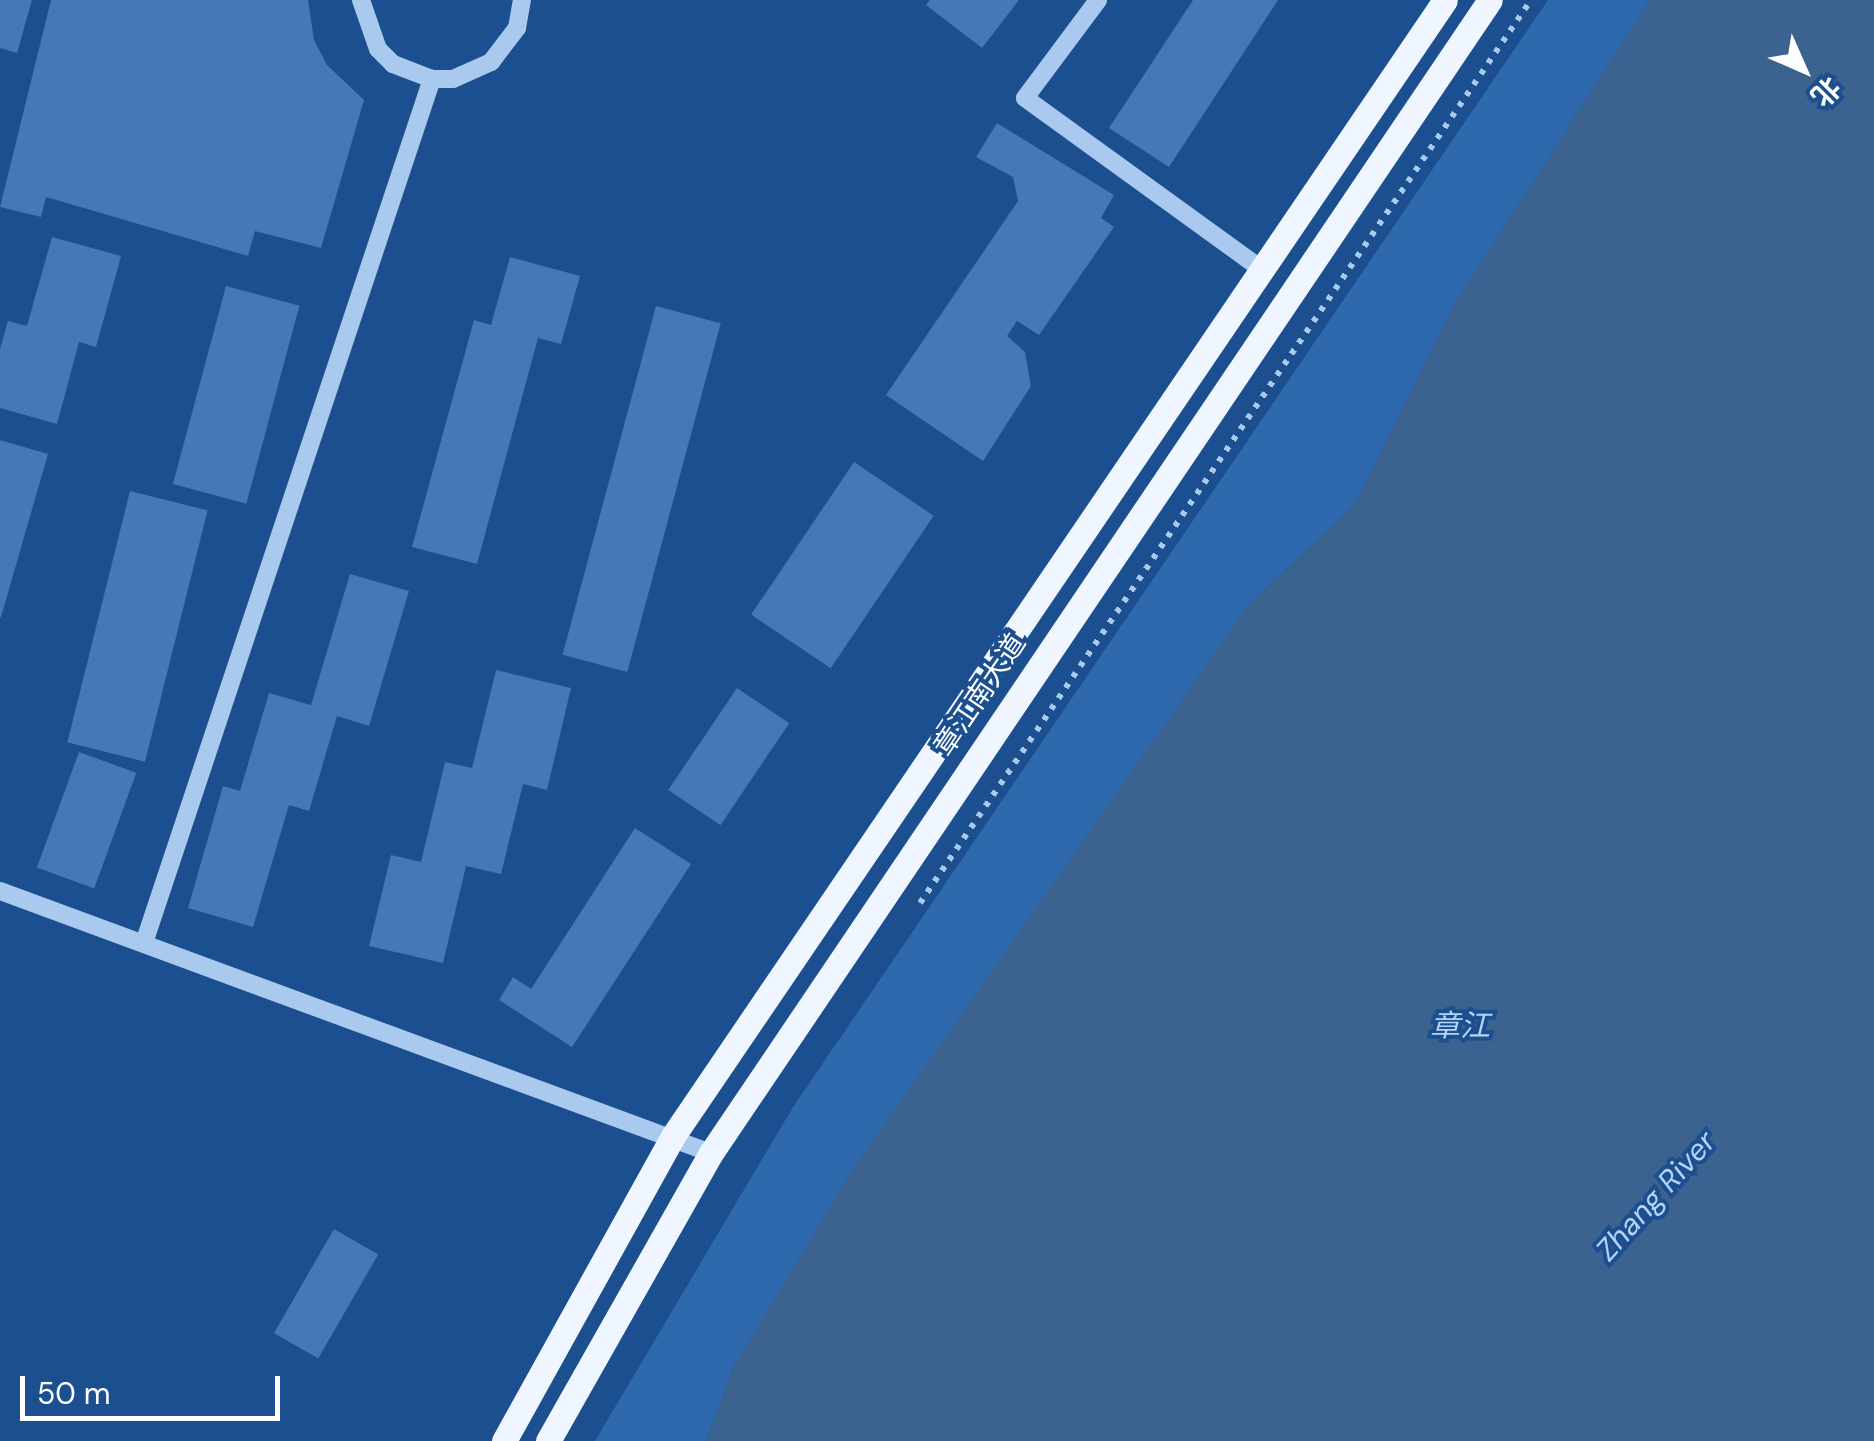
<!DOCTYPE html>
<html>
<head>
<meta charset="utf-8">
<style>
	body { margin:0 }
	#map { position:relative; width:1874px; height:1441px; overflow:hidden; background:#1b4f8f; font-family:"DM Sans","Noto Sans SC",sans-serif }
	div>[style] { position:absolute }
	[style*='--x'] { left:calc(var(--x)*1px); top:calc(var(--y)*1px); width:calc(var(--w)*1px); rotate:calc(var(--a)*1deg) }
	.green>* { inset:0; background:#2e69ad }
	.water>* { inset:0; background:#3c6290 }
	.building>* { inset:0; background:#4478b7; transform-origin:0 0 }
	.path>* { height:6px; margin-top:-3px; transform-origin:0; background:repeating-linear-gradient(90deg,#a9c9ee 0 5px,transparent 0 13px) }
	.minor>* { height:18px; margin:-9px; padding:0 9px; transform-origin:9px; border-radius:9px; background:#a9c9ee }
	.major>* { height:25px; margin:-12.5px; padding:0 12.5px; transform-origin:12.5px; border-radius:12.5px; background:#f0f6ff }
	span { translate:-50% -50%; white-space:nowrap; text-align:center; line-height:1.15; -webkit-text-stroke:8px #1b4f8f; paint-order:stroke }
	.street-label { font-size:28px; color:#fff }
	.water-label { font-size:30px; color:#b5d3f5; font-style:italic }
	.north { position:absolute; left:1754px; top:20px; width:100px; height:100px; -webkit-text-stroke:8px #1b4f8f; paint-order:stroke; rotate:135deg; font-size:28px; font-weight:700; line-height:40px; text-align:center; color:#fff }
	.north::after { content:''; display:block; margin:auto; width:35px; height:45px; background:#fff; clip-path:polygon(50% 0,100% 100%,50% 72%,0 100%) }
	.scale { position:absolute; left:20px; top:1376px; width:260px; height:45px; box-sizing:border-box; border:5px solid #fff; border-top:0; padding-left:12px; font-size:30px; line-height:35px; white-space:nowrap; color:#fff; -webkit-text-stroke:8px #1b4f8f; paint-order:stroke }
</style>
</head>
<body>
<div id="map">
	<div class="green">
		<div style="clip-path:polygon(1548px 0,1650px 0,1454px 305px,1355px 504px,1246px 608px,735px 1364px,706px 1441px,595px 1441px,793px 1107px)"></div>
	</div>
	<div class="water">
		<div style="clip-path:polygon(1650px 0,1874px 0,1874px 1441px,706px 1441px,735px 1364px,855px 1166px,1246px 608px,1355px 504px,1454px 305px)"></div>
	</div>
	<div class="building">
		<div style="clip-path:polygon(0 0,32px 0,17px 53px,0 48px)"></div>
		<div style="clip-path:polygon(51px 0,308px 0,314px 40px,327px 65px,364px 100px,321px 248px,255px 231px,248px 256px,46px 197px,41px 217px,0 207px)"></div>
		<div style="clip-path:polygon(930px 0,1019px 0,982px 48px,926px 5px)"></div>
		<div style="clip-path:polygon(1193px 0,1278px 0,1169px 167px,1109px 128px)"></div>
		<div style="clip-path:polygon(997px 123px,1114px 195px,1101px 218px,1114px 227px,1039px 335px,1017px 321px,1007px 336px,1025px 352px,1031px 386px,983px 461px,886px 395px,1018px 201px,1013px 177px,976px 157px)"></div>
		<div style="clip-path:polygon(52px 237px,121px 256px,96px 347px,79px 342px,57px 424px,0 408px,0 349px,8px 321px,27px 326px)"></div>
		<div style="clip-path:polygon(510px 257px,580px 276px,561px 344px,538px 338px,477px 564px,412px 547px,474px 320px,491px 325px)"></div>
		<div style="left:226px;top:286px;width:76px;height:205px;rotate:15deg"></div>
		<div style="left:656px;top:306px;width:67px;height:361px;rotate:15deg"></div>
		<div style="clip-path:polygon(0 440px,48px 454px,1px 617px,0 617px)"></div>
		<div style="left:854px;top:462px;width:96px;height:184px;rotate:34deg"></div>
		<div style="left:130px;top:491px;width:80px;height:259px;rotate:14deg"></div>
		<div style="clip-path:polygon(350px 574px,409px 591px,369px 726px,337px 716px,309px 811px,289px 805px,253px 927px,188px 908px,223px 786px,240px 791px,269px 693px,311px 705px)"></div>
		<div style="clip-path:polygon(496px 670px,571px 688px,547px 790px,523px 784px,501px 874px,466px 866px,443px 963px,369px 946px,391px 855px,421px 862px,445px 762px,472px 768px)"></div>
		<div style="left:737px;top:688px;width:63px;height:123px;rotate:34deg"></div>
		<div style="left:79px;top:752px;width:61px;height:123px;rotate:20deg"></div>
		<div style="clip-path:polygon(635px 828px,691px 864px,572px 1047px,499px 1000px,513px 977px,531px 989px)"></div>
		<div style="left:334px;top:1229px;width:51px;height:120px;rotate:30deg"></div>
	</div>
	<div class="path">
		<div style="--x:920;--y:903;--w:1090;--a:-55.92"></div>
	</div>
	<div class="minor">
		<div style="--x:361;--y:0;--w:52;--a:70.9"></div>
		<div style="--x:378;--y:49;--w:21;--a:45"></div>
		<div style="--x:393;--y:64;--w:42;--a:21"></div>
		<div style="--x:432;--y:79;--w:21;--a:0"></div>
		<div style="--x:453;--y:79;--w:42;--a:-24.1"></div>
		<div style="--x:491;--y:62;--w:43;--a:-52.6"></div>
		<div style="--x:517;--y:28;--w:28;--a:-80"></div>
		<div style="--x:1098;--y:0;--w:122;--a:126.7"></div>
		<div style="--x:1025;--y:98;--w:294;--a:35.9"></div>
		<div style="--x:0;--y:891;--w:758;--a:20.23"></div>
		<div style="--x:145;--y:940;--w:908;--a:-71.57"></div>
	</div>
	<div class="major">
		<div style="--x:504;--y:1441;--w:349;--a:-61"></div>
		<div style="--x:673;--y:1136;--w:1373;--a:-55.8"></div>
		<div style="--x:548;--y:1441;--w:331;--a:-60.5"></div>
		<div style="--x:711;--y:1153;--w:1391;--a:-55.96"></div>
	</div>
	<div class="street-label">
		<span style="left:980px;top:695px;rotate:-56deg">章江南大道</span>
	</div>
	<div class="water-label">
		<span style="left:1460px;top:1026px">章江</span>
		<span style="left:1656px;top:1196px;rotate:-48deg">Zhang River</span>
	</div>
	<div class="north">北</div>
	<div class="scale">50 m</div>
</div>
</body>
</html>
